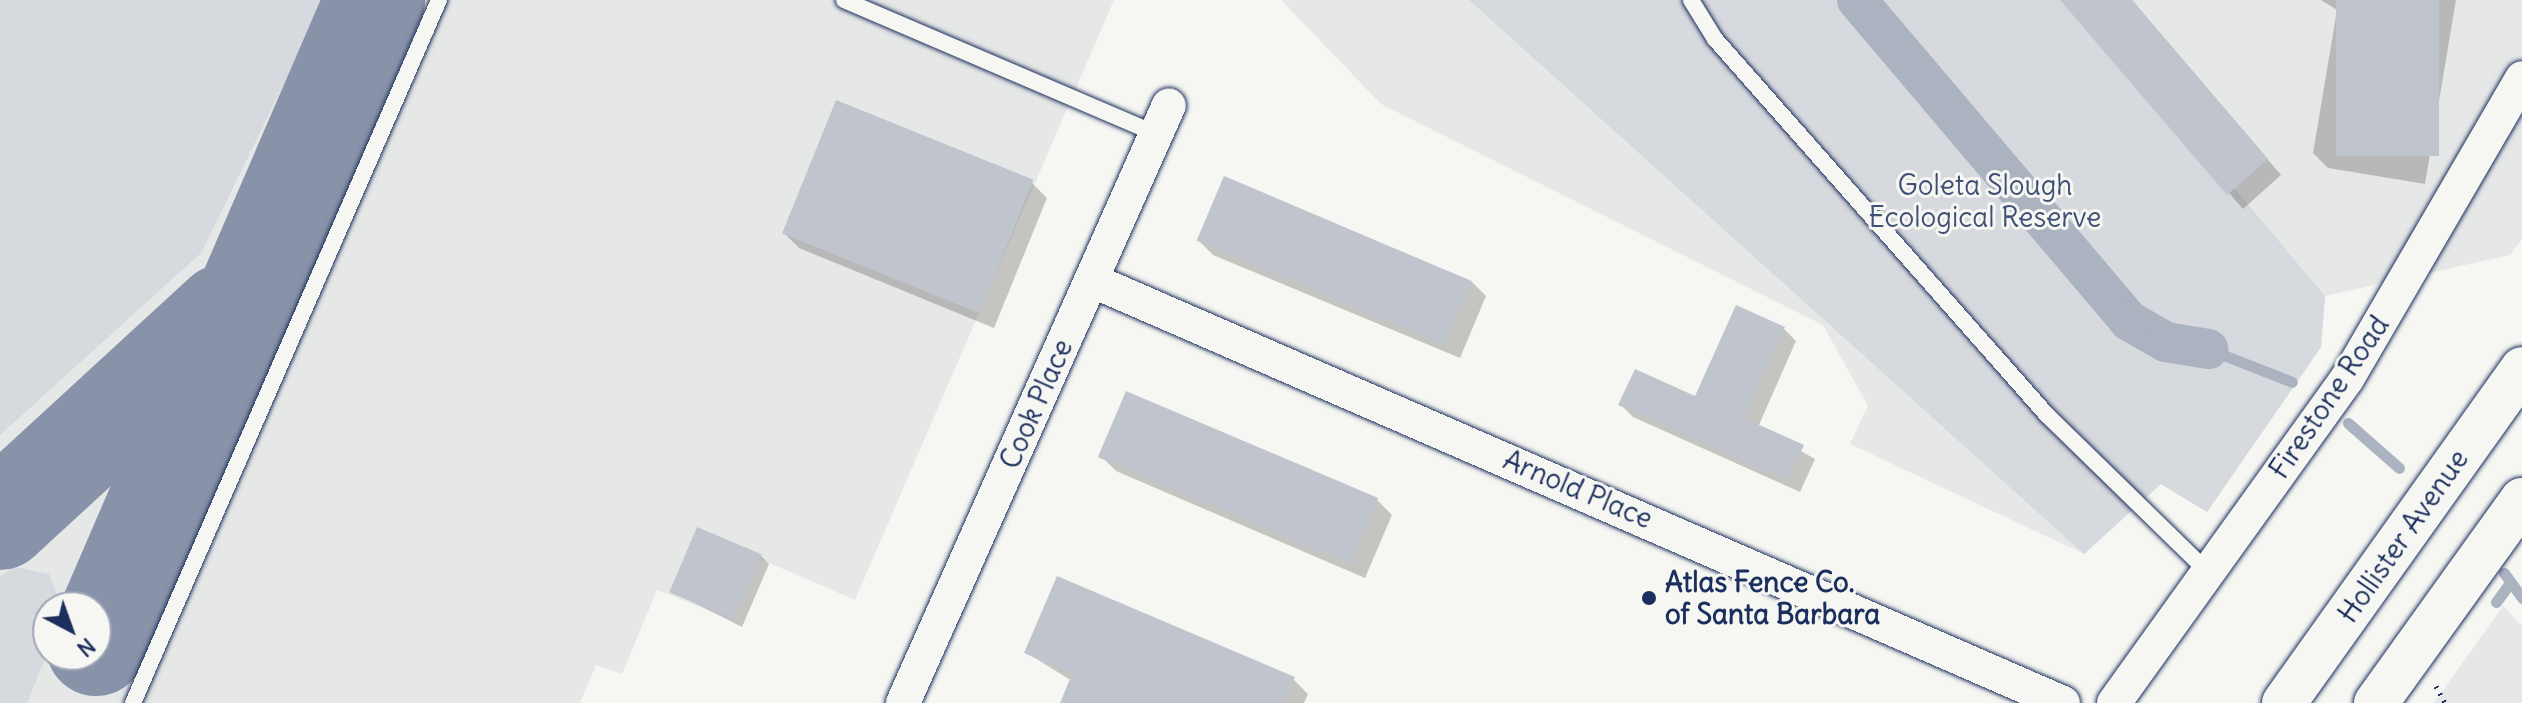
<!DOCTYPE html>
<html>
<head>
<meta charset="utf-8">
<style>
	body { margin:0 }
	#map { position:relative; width:2522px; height:703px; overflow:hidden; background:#f6f6f2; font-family:Delius,sans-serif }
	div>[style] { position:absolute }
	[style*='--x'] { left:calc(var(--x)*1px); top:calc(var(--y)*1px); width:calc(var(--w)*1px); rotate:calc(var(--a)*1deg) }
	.built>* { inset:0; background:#e6e7e7 }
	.green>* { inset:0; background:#d6d9dd }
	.shadow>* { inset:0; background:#0003 }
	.stream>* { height:11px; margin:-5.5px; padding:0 5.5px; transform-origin:5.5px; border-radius:5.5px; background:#abb2c0 }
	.canal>* { height:40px; margin:-20px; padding:0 20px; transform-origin:20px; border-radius:20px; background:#abb2c0 }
	.taxiway>* { height:100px; margin:-50px; padding:0 50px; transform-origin:50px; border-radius:50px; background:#8892a8 }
	.building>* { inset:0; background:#c0c4cd; transform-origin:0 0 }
	.path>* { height:5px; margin-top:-2.5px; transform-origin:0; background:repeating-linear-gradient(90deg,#1b2f5e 0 2px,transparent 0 8px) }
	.roads { filter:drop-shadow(0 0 2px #1b2f5e) drop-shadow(0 0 2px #1b2f5e) }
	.lane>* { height:16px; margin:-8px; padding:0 8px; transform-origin:8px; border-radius:8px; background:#f6f6f2 }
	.street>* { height:34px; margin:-17px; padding:0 17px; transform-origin:17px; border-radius:17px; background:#f6f6f2 }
	.secondary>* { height:44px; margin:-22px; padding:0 22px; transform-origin:22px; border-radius:22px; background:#f6f6f2 }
	.dots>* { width:22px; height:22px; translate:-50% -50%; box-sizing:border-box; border:4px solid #f6f6f2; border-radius:50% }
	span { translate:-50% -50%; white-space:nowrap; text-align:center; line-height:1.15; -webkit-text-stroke:6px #f6f6f2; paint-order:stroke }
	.park-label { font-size:28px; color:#405177 }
	.street-label { font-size:28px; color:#1b2f5e }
	.poi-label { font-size:28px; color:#1b2f5e; font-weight:700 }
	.left { translate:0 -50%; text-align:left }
	.north { position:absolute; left:32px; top:591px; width:80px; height:80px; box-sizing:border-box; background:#f6f6f2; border:2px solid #9ea6b7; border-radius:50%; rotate:139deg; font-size:22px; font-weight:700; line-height:32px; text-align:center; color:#1b2f5e }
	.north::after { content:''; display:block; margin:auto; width:28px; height:36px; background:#1b2f5e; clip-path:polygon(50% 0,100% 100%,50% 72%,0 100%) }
</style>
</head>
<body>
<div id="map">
	<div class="built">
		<div style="clip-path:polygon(evenodd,0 0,1114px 0,855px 600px,760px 559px,733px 620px,657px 590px,622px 674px,596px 665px,580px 703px,0 703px,0 0,48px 607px,96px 607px,96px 655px,48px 655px,48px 607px)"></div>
		<div style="clip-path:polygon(1281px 0,2522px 0,2522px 239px,2510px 255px,2325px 296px,2321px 347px,2207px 512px,2161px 484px,2084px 554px,1850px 444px,1868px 406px,1823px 325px,1381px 104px)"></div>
		<div style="clip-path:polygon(2503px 606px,2522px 626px,2522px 703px,2434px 703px)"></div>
	</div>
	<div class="green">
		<div style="clip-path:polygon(0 0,325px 0,201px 253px,0 435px)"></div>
		<div style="clip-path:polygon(1469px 0,2076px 0,2325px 296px,2321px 347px,2207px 512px,2161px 484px,2084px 554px)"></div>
		<div style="clip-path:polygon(14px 567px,49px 574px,62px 607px,48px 607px,48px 651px,27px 703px,0 703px,0 577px)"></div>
	</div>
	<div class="shadow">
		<div style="clip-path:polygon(2062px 0,2132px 0,2281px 175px,2243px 209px)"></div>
		<div style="clip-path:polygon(2321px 0,2456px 0,2425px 184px,2328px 168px,2313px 153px,2337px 10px)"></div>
		<div style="clip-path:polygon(837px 103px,1032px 183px,1047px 198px,994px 328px,799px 248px,784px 233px)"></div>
		<div style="clip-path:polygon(1198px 240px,1471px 281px,1486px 296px,1460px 358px,1213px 255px)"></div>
		<div style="clip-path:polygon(1784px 329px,1796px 341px,1758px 427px,1815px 459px,1800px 492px,1633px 417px,1621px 405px,1696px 398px)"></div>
		<div style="clip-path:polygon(1101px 456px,1377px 500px,1392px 515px,1365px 578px,1116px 471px)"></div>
		<div style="clip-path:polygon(761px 556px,769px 564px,742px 627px,673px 592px)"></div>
		<div style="clip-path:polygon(1027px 653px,1293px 679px,1308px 694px,1304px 703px,1062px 703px,1072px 681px)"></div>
	</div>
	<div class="stream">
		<div style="--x:2208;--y:349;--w:90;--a:21.4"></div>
		<div style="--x:2348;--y:423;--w:68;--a:41.4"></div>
		<div style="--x:2504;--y:573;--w:31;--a:54"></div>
		<div style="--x:2496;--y:602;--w:22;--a:-54"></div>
	</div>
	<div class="canal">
		<div style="--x:1857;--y:0;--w:421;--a:49.7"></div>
		<div style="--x:2129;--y:321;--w:43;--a:29.6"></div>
		<div style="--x:2166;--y:342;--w:43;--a:9.5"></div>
	</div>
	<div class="taxiway">
		<div style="--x:0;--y:520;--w:304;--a:-42.6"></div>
		<div style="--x:96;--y:646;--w:704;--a:-66.64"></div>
	</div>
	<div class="building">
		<div style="clip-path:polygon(2060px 0,2132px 0,2268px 159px,2227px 195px)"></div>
		<div style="left:2336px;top:0;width:103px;height:156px"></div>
		<div style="left:836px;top:100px;width:213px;height:144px;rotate:22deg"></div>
		<div style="left:1224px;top:176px;width:269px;height:70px;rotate:23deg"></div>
		<div style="clip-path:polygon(1736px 305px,1785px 327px,1744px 418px,1804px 445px,1788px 481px,1618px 405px,1635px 369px,1695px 396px)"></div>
		<div style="left:1126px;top:391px;width:274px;height:72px;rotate:23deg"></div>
		<div style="left:697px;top:527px;width:70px;height:71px;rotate:23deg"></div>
		<div style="clip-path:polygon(1057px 576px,1295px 677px,1283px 703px,1060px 703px,1072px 674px,1024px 653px)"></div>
	</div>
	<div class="path">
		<div style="--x:2436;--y:686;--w:19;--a:62"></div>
	</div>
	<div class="roads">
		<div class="lane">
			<div style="--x:844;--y:0;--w:340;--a:23.2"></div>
			<div style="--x:1691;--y:0;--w:46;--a:58.4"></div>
			<div style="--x:1715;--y:39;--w:502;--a:48.56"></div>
			<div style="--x:2047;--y:415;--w:225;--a:44.3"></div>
			<div style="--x:133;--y:703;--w:767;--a:-66.48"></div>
		</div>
		<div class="street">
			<div style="--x:1091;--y:280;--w:1060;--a:23.52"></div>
			<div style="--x:903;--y:703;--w:654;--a:-66.02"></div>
			<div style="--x:2114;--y:703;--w:399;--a:-54.3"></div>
			<div style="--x:2347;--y:379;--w:348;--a:-59.8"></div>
		</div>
		<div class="secondary">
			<div style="--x:2284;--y:703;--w:410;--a:-54.5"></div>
			<div style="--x:2376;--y:703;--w:250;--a:-54.3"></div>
		</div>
	</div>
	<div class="dots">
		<div style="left:1649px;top:598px;background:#1b2f5e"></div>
	</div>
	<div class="park-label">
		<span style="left:1985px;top:201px">Goleta Slough<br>Ecological Reserve</span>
	</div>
	<div class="street-label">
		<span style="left:2329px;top:397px;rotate:-56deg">Firestone Road</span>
		<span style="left:1036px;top:404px;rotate:-66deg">Cook Place</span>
		<span style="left:1578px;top:489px;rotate:23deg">Arnold Place</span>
		<span style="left:2403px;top:536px;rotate:-55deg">Hollister Avenue</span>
	</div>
	<div class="poi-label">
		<span class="left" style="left:1665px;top:598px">Atlas Fence Co.<br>of Santa Barbara</span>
	</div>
	<div class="north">N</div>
</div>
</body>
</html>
